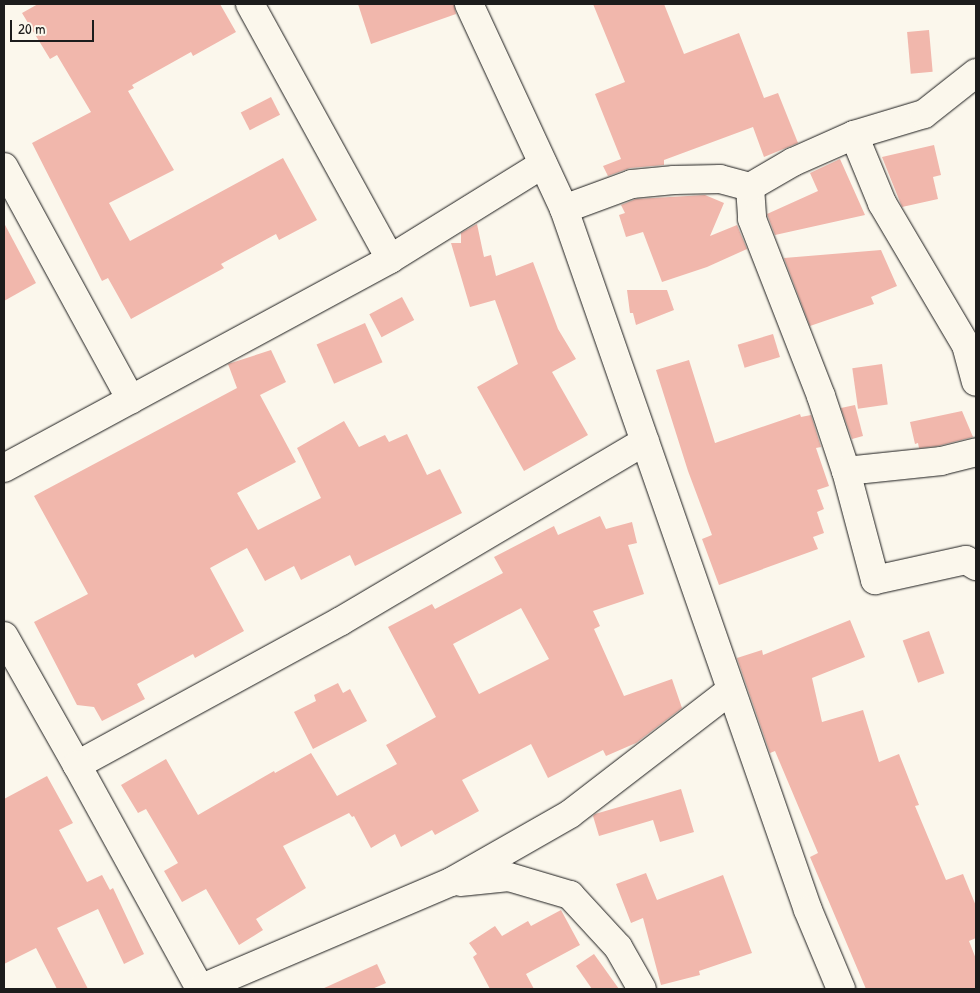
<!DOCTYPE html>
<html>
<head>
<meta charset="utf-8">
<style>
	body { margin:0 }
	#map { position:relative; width:980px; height:993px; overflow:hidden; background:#fbf7ec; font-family:"Patrick Hand",sans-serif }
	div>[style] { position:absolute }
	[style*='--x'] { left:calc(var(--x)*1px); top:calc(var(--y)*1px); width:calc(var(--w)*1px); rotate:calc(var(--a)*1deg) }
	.building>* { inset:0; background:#f1b7ac; transform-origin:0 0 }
	.roads { filter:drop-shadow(0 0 1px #1c1c1c) drop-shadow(0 0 1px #1c1c1c) }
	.street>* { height:28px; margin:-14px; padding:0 14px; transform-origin:14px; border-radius:14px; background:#fbf7ec }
	.secondary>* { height:28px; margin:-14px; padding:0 14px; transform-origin:14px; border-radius:14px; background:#fbf7ec }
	span { translate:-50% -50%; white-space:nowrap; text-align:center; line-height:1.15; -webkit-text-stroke:4px #fbf7ec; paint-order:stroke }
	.frame { position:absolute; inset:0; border:5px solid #1c1c1c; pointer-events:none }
	.scale { position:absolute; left:10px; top:20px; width:84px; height:22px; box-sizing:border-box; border:2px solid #1c1c1c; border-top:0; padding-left:6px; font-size:15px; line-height:18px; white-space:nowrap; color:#1c1c1c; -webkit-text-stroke:4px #fbf7ec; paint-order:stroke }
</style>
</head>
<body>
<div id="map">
	<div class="building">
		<div style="clip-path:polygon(38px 4px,220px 4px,236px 32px,193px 56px,191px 52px,132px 85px,134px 88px,128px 91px,174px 170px,109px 203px,130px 241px,283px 158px,317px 220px,279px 240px,276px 234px,221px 264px,224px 268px,131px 319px,108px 278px,102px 281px,32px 143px,91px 112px,57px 55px,50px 59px,22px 13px)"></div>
		<div style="clip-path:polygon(358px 4px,454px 4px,456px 14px,371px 44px)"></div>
		<div style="clip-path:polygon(593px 4px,664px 4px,684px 54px,739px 33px,764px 98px,778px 93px,798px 143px,764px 157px,753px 127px,664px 160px,664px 165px,630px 168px,608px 176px,603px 166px,621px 159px,595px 94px,625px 82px)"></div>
		<div style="left:929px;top:30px;width:42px;height:22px;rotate:85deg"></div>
		<div style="left:271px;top:97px;width:20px;height:34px;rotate:63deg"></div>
		<div style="clip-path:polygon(934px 145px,941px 175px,933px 177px,938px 199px,902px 207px,882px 157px)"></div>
		<div style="clip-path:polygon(840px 159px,865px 215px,775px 235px,767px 214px,818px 191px,810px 173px)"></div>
		<div style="clip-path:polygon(705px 195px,724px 203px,710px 236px,737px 225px,747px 249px,707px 267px,662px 282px,643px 232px,626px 237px,619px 215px,625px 213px,621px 205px,636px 199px)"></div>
		<div style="clip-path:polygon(4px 223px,36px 283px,4px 301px)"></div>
		<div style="clip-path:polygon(477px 224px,484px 257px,491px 255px,496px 276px,533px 262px,558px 329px,576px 359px,552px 372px,588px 435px,524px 471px,477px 387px,518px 364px,495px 300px,470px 307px,451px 243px,461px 243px,461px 233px)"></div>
		<div style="clip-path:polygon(881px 250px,897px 286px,871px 297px,874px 304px,810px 326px,784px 258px)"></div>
		<div style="clip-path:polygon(627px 290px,667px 290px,674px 310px,636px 325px,633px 313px,630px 313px)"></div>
		<div style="left:402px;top:297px;width:26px;height:37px;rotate:62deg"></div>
		<div style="left:365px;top:323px;width:43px;height:53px;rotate:66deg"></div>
		<div style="left:773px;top:334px;width:24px;height:37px;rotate:73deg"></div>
		<div style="clip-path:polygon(271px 350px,286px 382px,260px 395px,296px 462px,237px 493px,258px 530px,321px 498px,297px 448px,344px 421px,359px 447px,385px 435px,389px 442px,407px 434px,427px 475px,440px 469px,462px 513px,355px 566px,350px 555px,301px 580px,294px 566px,265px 581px,247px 548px,210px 568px,244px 631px,195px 658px,193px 654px,137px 684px,145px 699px,102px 721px,94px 707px,77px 705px,34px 622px,88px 594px,34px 496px,237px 388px,228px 364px)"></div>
		<div style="clip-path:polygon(689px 360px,715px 443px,800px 414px,801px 417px,811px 415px,821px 447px,816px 448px,829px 486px,817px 490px,824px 509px,817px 512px,824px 533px,813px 537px,818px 549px,719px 585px,702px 539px,712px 535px,688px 471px,656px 370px)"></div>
		<div style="left:882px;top:364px;width:41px;height:30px;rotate:82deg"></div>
		<div style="clip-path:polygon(855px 405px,863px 436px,852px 439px,841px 408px)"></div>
		<div style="clip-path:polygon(962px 411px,973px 437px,938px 446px,919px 448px,918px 443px,915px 444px,910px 422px)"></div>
		<div style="clip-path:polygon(evenodd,600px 516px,606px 529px,632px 522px,637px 543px,628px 545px,644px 594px,593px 611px,600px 626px,594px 629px,624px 696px,672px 679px,682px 708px,636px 743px,606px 756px,603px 750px,548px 778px,531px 744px,462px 780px,479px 811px,435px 835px,432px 830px,401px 847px,395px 834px,371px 848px,354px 816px,352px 817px,349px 813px,283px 846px,306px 888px,256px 919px,263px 930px,239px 945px,206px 889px,182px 902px,164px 871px,178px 863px,146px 809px,138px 813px,121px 785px,166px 759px,198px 815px,274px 771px,275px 773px,311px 753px,337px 796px,397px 764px,386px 745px,436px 717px,388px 627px,432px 604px,435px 609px,503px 573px,494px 557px,554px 526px,558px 535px,600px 516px,521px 608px,549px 659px,479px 694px,453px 644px,521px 608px)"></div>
		<div style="clip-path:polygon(850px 620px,865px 657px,812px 678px,822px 722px,863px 710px,879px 762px,899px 754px,919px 805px,915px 806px,946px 880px,963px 874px,976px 906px,976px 938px,969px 941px,976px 959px,976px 989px,866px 989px,810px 857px,818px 853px,775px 751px,770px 753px,737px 658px,762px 650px,763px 655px)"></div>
		<div style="left:929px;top:631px;width:45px;height:28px;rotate:70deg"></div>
		<div style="clip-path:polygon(338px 683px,343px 693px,350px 689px,367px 721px,313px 749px,294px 712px,316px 701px,314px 695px)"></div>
		<div style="clip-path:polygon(47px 776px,73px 823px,59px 830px,87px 882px,102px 875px,110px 890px,113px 888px,144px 954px,124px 964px,98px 909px,57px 928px,88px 989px,57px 989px,36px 948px,4px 964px,4px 799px)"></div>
		<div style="clip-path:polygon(681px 789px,694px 832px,660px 842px,653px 820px,599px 836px,593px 816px,595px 814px)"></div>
		<div style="clip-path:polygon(646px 873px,657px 900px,723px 875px,752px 953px,699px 971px,700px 975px,661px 985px,643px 918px,631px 923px,616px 884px)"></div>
		<div style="clip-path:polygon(561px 910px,580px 945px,526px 974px,534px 989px,490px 989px,473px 957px,477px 954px,469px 943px,495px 926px,502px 936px,528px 921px,531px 926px)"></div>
		<div style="clip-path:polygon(594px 954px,619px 989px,592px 989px,576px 966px)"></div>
		<div style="clip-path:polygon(377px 964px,386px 983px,372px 989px,322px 989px)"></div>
	</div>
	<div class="roads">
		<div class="street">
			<div style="--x:250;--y:4;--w:291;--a:61.2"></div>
			<div style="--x:854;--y:135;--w:74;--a:67.6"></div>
			<div style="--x:882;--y:203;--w:165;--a:59.4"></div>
			<div style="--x:966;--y:345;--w:38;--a:75"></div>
			<div style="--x:4;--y:167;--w:265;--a:61.4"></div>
			<div style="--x:750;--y:187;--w:32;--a:86"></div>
			<div style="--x:752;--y:219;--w:190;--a:68.7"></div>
			<div style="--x:821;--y:396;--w:79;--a:71.6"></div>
			<div style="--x:846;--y:471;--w:113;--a:75.1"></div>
			<div style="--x:875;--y:580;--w:93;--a:-12.4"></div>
			<div style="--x:966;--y:560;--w:12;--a:31"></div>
			<div style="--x:564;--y:209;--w:72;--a:-20.2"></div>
			<div style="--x:632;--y:184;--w:42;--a:-5.4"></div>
			<div style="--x:674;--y:180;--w:46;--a:-1.2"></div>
			<div style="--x:720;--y:179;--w:31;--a:15"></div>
			<div style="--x:750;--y:187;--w:50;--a:-30.2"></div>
			<div style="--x:793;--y:162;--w:67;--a:-23.9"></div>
			<div style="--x:854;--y:135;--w:73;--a:-16.7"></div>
			<div style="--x:924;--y:114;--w:66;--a:-38.3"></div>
			<div style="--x:4;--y:468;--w:439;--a:-28.4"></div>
			<div style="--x:390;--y:259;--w:180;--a:-31.8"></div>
			<div style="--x:846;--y:471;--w:96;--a:-6"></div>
			<div style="--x:941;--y:461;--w:36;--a:-14"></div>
			<div style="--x:4;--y:636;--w:148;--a:60.5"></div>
			<div style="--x:77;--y:765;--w:301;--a:-28.6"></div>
			<div style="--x:341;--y:621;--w:353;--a:-30.6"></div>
			<div style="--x:77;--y:765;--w:256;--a:61.2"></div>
			<div style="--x:200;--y:989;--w:273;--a:-23.1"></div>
			<div style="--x:451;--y:882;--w:137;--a:-29.7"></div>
			<div style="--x:570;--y:814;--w:203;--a:-37.6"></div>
			<div style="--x:460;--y:882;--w:49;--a:-5.8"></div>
			<div style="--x:509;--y:877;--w:64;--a:16.4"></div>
			<div style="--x:570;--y:895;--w:71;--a:47.3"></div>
			<div style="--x:618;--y:947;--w:48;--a:60.3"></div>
		</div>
		<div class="secondary">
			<div style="--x:469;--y:4;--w:226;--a:65.1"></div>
			<div style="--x:564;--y:209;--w:742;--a:70.81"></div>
			<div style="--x:808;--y:910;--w:86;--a:67.3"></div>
		</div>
	</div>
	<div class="frame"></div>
	<div class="scale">20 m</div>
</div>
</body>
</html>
